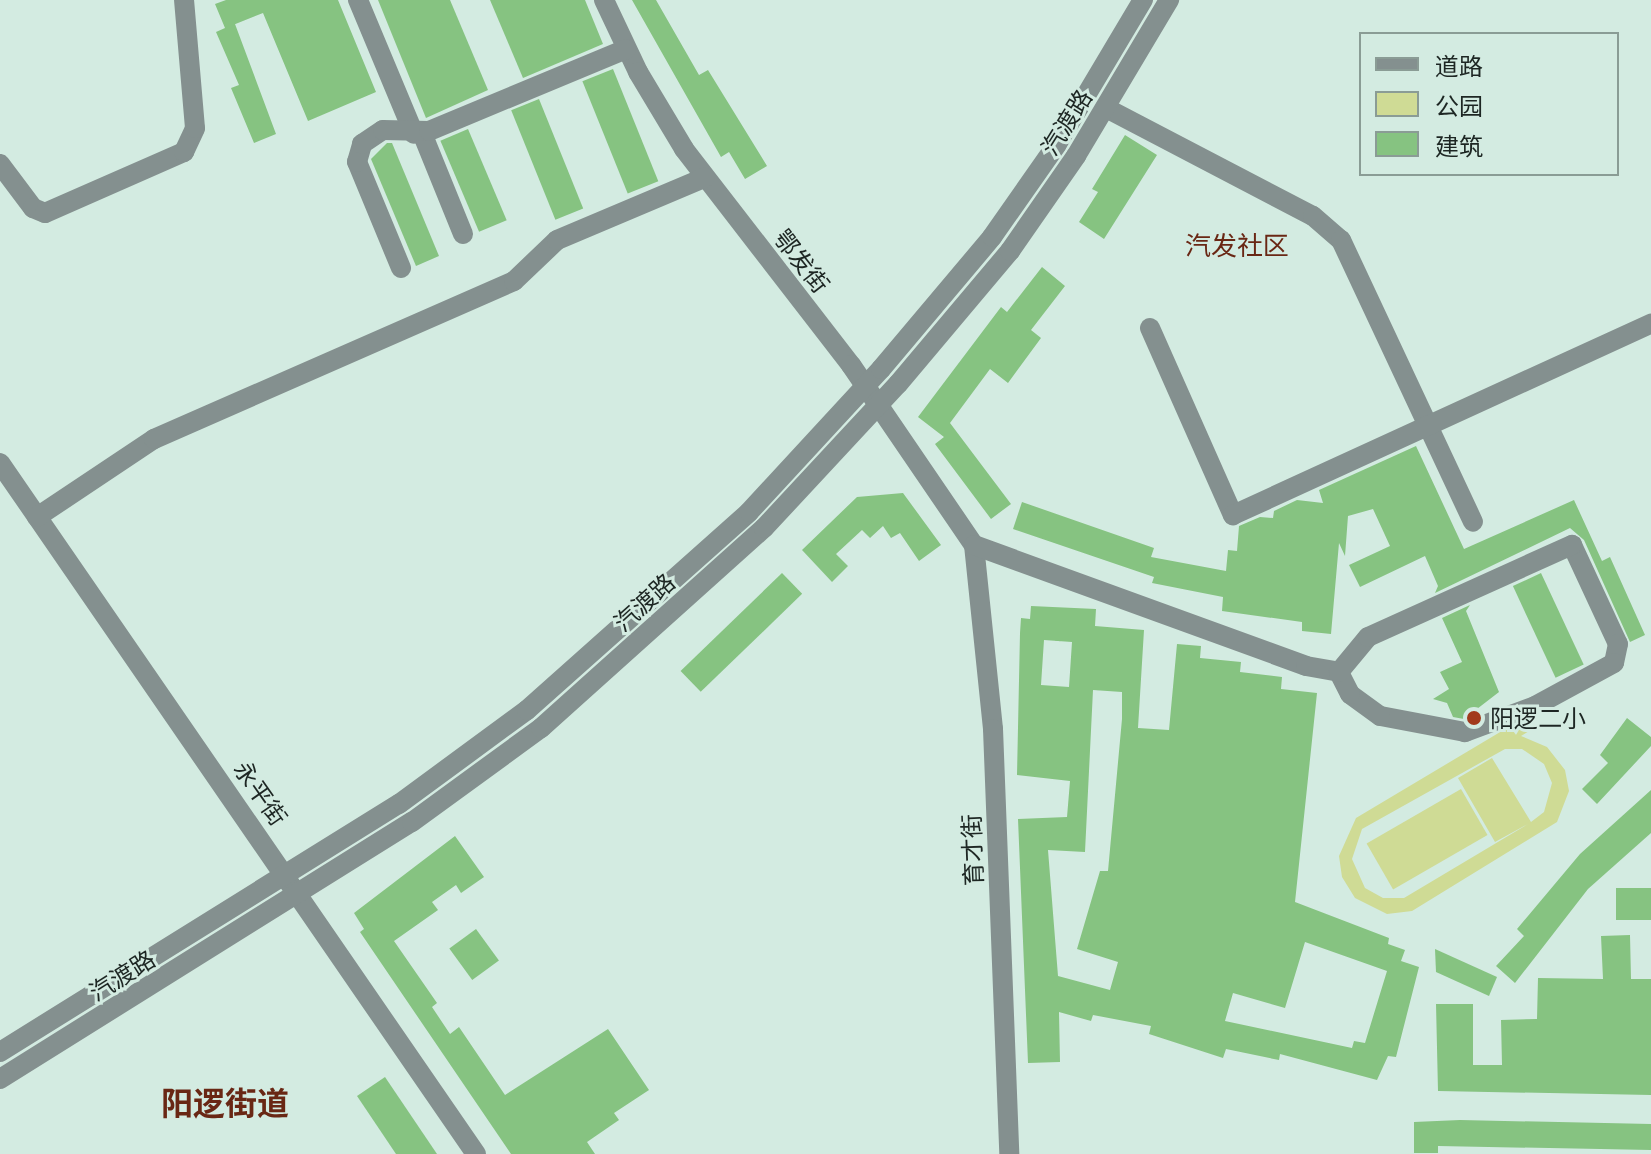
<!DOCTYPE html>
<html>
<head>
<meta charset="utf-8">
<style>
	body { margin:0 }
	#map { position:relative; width:1651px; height:1154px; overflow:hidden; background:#d3ebe1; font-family:Commissioner,"Noto Sans SC",sans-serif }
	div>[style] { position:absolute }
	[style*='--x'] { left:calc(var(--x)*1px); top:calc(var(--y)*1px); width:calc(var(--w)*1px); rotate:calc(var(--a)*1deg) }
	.green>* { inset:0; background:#cfdb95; transform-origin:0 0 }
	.building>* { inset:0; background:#86c381; transform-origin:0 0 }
	.minor>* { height:20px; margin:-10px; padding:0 10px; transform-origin:10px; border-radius:10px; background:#84908f }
	.dots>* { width:22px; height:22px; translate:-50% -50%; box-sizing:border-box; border:4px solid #d3ebe1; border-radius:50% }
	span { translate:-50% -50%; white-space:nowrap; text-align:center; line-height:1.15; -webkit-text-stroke:6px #d3ebe1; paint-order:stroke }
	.street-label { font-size:24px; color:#1d2623 }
	.poi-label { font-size:24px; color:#1d2623 }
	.left { translate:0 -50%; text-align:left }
	.neighbourhood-label { font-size:26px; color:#692714 }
	.district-label { font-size:32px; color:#692714; font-weight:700 }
	.legend { position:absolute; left:1359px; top:32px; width:260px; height:144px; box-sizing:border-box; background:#d3ebe1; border:2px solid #8a9c95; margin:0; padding:10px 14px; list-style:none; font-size:24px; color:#1d2623 }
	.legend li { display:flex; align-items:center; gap:16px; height:40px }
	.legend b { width:40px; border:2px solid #8a9c95 }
</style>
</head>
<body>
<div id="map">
	<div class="green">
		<div style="clip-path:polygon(evenodd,1522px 719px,1529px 731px,1521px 736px,1547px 747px,1565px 770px,1569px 791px,1557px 822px,1412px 911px,1387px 914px,1355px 898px,1342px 877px,1339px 856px,1356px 818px,1522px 719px,1505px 749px,1522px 749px,1544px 764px,1552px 783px,1544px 812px,1531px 822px,1492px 758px,1458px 778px,1495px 842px,1528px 824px,1404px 898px,1383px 898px,1365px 888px,1352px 859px,1362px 829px,1505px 749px)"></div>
		<div style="left:1461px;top:789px;width:53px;height:109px;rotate:60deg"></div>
	</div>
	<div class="building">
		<div style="clip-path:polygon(226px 0,338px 0,376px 92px,308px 121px,263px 13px,228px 27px,235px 24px,276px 134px,254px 143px,231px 88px,239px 85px,216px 32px,225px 28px,215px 4px)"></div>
		<div style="clip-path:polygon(378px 0,450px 0,488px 90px,426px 118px)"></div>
		<div style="clip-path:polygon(490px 0,585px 0,603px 44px,523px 78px)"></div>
		<div style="clip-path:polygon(632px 0,656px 0,699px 75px,708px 70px,767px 166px,745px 179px,729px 152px,721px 157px)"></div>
		<div style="left:613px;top:69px;width:121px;height:33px;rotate:68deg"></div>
		<div style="left:539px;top:99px;width:118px;height:30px;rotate:68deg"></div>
		<div style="left:468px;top:129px;width:99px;height:30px;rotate:67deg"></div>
		<div style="clip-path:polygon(1125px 135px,1157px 155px,1104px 239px,1079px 222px,1098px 192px,1092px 189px)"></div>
		<div style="clip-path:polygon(387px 143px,392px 143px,439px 256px,416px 266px,371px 159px)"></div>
		<div style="clip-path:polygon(1042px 267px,1065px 286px,1031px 330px,1041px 338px,1008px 383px,990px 369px,950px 423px,1011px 504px,991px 519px,935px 444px,944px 437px,918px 417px,1001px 307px,1007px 312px)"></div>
		<div style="clip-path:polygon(1416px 446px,1464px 549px,1574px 500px,1602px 561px,1610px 557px,1645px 635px,1630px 642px,1584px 540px,1570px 528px,1435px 593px,1438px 586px,1425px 556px,1360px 587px,1349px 565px,1390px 546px,1373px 509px,1348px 516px,1345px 556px,1339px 543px,1331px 634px,1302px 631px,1302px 622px,1222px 611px,1223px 597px,1152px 583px,1154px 577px,1013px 529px,1022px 502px,1154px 548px,1151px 557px,1226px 571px,1228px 550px,1237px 551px,1239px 526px,1260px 517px,1273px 518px,1274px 511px,1297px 500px,1323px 503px,1319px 490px)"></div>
		<div style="clip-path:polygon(903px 493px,941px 545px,919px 561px,900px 533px,891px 538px,883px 526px,870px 538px,862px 530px,836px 554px,848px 566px,832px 582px,802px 550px,857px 497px)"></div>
		<div style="left:782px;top:573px;width:29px;height:141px;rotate:46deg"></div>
		<div style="left:1541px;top:573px;width:101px;height:31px;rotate:65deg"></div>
		<div style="clip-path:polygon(1470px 605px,1466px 611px,1499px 692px,1464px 719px,1453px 717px,1447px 703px,1433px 699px,1449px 689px,1440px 672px,1462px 662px,1442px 618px)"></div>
		<div style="clip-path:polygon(evenodd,1031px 606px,1096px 609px,1095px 626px,1144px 630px,1138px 728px,1169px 730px,1177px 644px,1201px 646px,1200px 658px,1241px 662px,1240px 672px,1282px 677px,1281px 689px,1317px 693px,1295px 902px,1389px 938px,1388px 944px,1405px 950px,1401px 961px,1419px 967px,1396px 1057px,1388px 1056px,1377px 1080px,1280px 1054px,1279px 1060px,1226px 1049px,1223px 1058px,1149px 1034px,1151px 1026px,1093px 1015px,1091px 1021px,1059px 1012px,1060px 1062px,1028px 1063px,1018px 819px,1067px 817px,1070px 781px,1017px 775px,1020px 633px,1021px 618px,1030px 619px,1031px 606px,1044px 640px,1072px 642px,1069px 687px,1041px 685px,1044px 640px,1031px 606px,1093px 690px,1122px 692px,1122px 719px,1108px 871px,1100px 871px,1077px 949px,1118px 962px,1110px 990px,1058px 976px,1048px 850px,1085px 852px,1093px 690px,1031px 606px,1305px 942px,1387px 971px,1365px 1043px,1354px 1041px,1352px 1048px,1225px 1021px,1233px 993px,1285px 1008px,1305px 942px)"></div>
		<div style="clip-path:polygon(1627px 718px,1651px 737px,1651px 746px,1597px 804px,1582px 789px,1608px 763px,1600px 755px)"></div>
		<div style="clip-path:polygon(1651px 790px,1651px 833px,1588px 889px,1515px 983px,1496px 966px,1524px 936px,1517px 929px,1580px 854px)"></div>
		<div style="clip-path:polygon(455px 836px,484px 877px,461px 893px,456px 885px,432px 902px,438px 910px,394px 941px,437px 1003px,432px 1007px,450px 1034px,459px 1027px,505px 1095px,608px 1029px,649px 1090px,614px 1113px,619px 1120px,587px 1142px,595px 1154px,511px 1154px,360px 932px,364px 929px,354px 913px)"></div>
		<div style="left:1651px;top:888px;width:32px;height:35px;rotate:90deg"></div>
		<div style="left:476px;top:929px;width:39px;height:33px;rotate:54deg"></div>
		<div style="clip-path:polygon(1630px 935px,1631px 979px,1651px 979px,1651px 1095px,1438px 1091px,1436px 1004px,1473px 1004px,1473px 1065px,1502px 1065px,1501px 1020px,1537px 1019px,1538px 978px,1603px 979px,1601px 936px)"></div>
		<div style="clip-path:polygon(1435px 949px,1497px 977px,1489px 996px,1436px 972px)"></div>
		<div style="clip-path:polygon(385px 1077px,437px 1154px,396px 1154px,357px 1096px)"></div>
		<div style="clip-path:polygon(1460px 1120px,1651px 1124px,1651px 1150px,1438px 1146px,1438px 1153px,1414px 1153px,1414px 1122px)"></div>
	</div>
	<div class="minor">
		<div style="--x:358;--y:0;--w:145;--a:67.3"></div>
		<div style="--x:604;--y:0;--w:80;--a:64.7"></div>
		<div style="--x:638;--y:72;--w:90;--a:59.1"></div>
		<div style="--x:684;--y:149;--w:273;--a:52.3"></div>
		<div style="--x:851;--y:365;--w:218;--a:55.7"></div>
		<div style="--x:974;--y:545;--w:185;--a:84.1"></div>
		<div style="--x:993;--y:729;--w:425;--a:87.8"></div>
		<div style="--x:1106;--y:108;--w:233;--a:27.6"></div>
		<div style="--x:1313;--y:216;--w:37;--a:41"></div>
		<div style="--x:1341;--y:240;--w:311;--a:64.9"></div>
		<div style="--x:422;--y:133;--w:109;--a:67.9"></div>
		<div style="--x:0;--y:164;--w:55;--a:53.1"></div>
		<div style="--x:33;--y:208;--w:13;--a:23"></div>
		<div style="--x:45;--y:213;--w:152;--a:-23.7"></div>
		<div style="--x:184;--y:152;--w:26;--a:-65"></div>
		<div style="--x:195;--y:128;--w:128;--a:-94.9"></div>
		<div style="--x:401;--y:268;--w:115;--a:-112.5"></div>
		<div style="--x:357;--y:162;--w:19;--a:-74"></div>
		<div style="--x:362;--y:144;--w:25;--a:-34"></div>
		<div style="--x:383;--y:130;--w:46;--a:1.2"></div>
		<div style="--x:429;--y:131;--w:213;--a:-22.6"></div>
		<div style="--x:1150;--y:328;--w:205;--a:66.1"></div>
		<div style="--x:1233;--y:515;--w:460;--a:-24.6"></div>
		<div style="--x:0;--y:463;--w:839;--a:55.44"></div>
		<div style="--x:37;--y:517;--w:141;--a:-33.7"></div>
		<div style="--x:154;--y:439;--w:393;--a:-23.7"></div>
		<div style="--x:514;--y:281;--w:59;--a:-43.6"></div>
		<div style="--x:557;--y:240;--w:160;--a:-22.9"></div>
		<div style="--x:974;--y:545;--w:353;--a:20"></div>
		<div style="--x:1306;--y:666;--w:34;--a:10"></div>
		<div style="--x:1572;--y:545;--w:109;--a:65.1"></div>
		<div style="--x:1618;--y:644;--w:19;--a:102"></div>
		<div style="--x:1614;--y:663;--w:90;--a:151.4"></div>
		<div style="--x:1535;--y:706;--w:75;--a:159.6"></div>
		<div style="--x:1465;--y:732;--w:86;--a:-169.3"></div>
		<div style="--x:1380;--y:716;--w:37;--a:-144"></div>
		<div style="--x:1350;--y:694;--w:25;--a:-117"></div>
		<div style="--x:1339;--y:672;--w:45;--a:-50.4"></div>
		<div style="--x:1368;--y:637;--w:224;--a:-24.3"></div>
		<div style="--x:0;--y:1052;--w:470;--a:-31.9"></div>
		<div style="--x:399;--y:804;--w:159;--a:-36.3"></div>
		<div style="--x:527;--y:710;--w:297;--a:-41.7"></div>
		<div style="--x:749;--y:512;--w:195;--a:-47.3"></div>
		<div style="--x:881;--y:369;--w:172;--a:-49.9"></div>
		<div style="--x:992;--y:237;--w:113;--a:-55"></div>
		<div style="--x:1057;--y:144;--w:168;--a:-59.2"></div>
		<div style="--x:0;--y:1079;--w:486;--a:-32"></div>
		<div style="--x:412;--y:822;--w:160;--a:-36.1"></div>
		<div style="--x:541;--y:728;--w:300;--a:-41.9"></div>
		<div style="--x:764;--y:528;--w:197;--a:-47.1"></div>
		<div style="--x:898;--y:384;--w:174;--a:-49.9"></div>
		<div style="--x:1010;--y:251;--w:116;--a:-55.2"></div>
		<div style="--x:1076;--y:156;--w:182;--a:-59.2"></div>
	</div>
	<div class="dots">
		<div style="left:1474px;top:718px;background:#a23a1c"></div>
	</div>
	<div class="street-label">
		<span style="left:1066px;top:122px;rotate:-58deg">汽渡路</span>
		<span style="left:802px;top:261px;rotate:52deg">鄂发街</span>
		<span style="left:644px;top:602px;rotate:-42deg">汽渡路</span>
		<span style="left:261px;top:793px;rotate:55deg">永平街</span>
		<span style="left:972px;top:850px;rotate:-92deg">育才街</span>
		<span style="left:122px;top:975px;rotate:-32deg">汽渡路</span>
	</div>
	<div class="poi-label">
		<span class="left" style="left:1490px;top:718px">阳逻二小</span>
	</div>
	<div class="neighbourhood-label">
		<span style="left:1237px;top:245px">汽发社区</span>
	</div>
	<div class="district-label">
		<span style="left:225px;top:1102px">阳逻街道</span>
	</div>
	<ul class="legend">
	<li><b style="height:10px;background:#84908f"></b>道路</li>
	<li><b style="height:22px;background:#cfdb95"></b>公园</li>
	<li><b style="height:22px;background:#86c381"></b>建筑</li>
	</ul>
</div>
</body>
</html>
